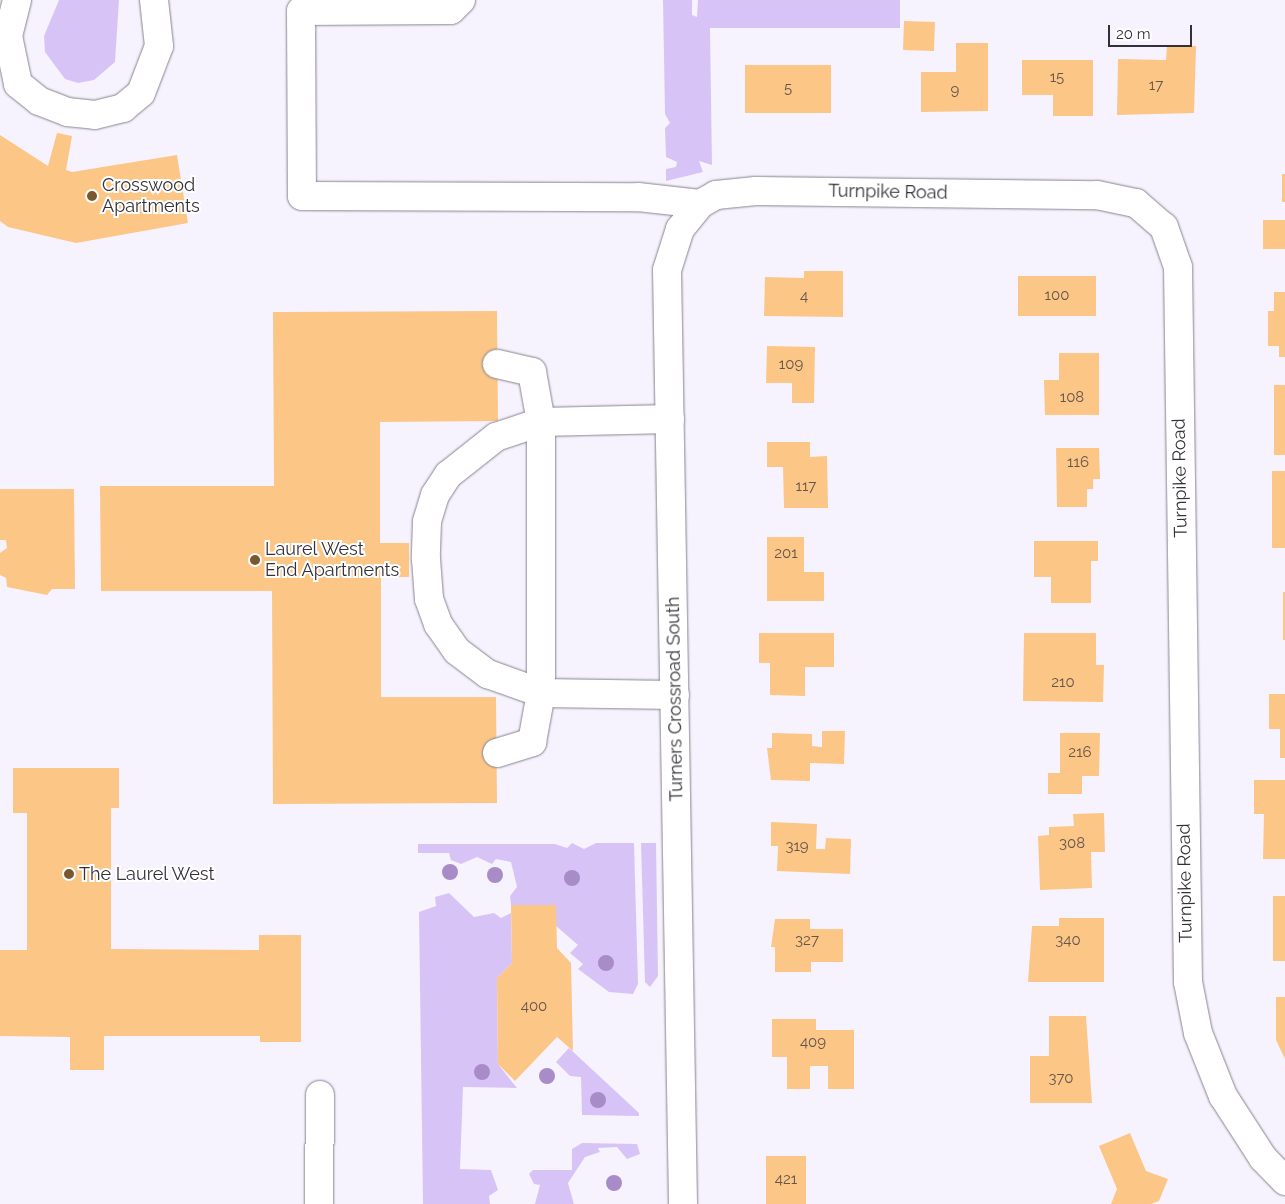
<!DOCTYPE html>
<html>
<head>
<meta charset="utf-8">
<style>
	body { margin:0 }
	#map { position:relative; width:1285px; height:1204px; overflow:hidden; background:#f7f3fe; font-family:Raleway,sans-serif }
	div>[style] { position:absolute }
	[style*='--x'] { left:calc(var(--x)*1px); top:calc(var(--y)*1px); width:calc(var(--w)*1px); rotate:calc(var(--a)*1deg) }
	.green>* { inset:0; background:#d8c3f7 }
	.building>* { inset:0; background:#fcc687; transform-origin:0 0 }
	.roads { filter:drop-shadow(0 0 1px #88838f) drop-shadow(0 0 1px #88838f) }
	.minor>* { height:28px; margin:-14px; padding:0 14px; transform-origin:14px; border-radius:14px; background:#fff }
	.trees>* { width:16px; height:16px; margin:-8px; border-radius:50%; background:#a88cc7 }
	.dots>* { width:14px; height:14px; translate:-50% -50%; box-sizing:border-box; border:2px solid #fff; border-radius:50% }
	span { translate:-50% -50%; white-space:nowrap; text-align:center; line-height:1.15; -webkit-text-stroke:4px #fff; paint-order:stroke }
	.number-label { font-size:15px; color:#65564b }
	.number-label span { -webkit-text-stroke-width:0 }
	.poi-label { font-size:18px; color:#333137 }
	.left { translate:0 -50%; text-align:left }
	.street-label { font-size:18px; color:#333137 }
	.scale { position:absolute; left:1108px; top:25px; width:84px; height:22px; box-sizing:border-box; border:2px solid #333137; border-top:0; padding-left:6px; font-size:15px; line-height:18px; white-space:nowrap; color:#333137; -webkit-text-stroke:4px #fff; paint-order:stroke }
</style>
</head>
<body>
<div id="map">
	<div class="green">
		<div style="clip-path:polygon(59px 0,119px 0,115px 62px,94px 80px,78px 83px,65px 79px,45px 52px,44px 36px)"></div>
		<div style="clip-path:polygon(663px 0,692px 0,692px 15px,697px 17px,698px 0,900px 0,900px 28px,710px 28px,712px 165px,699px 161px,703px 172px,666px 181px,666px 169px,676px 167px,677px 162px,666px 157px,665px 128px,670px 123px,665px 114px)"></div>
		<div style="clip-path:polygon(572px 843px,584px 849px,596px 843px,634px 843px,638px 984px,633px 994px,609px 992px,578px 969px,583px 964px,570px 953px,578px 945px,556px 926px,556px 905px,511px 905px,510px 896px,517px 887px,511px 862px,496px 859px,492px 864px,477px 857px,461px 864px,451px 860px,449px 853px,418px 853px,418px 844px,555px 844px,567px 848px)"></div>
		<div style="clip-path:polygon(641px 843px,656px 843px,658px 976px,650px 987px,645px 982px)"></div>
		<div style="clip-path:polygon(449px 893px,474px 917px,494px 913px,501px 918px,511px 913px,512px 963px,497px 978px,498px 1064px,517px 1088px,463px 1087px,460px 1169px,491px 1170px,498px 1190px,489px 1196px,490px 1204px,423px 1204px,419px 912px,436px 906px,435px 897px)"></div>
		<div style="clip-path:polygon(569px 1048px,639px 1113px,639px 1116px,582px 1115px,581px 1077px,570px 1076px,556px 1062px)"></div>
		<div style="clip-path:polygon(582px 1143px,637px 1144px,640px 1154px,627px 1159px,617px 1147px,598px 1148px,600px 1152px,585px 1157px,568px 1183px,574px 1204px,535px 1204px,540px 1185px,534px 1184px,529px 1174px,533px 1170px,572px 1170px,572px 1149px)"></div>
	</div>
	<div class="building">
		<div style="left:904px;top:21px;width:31px;height:29px;rotate:2deg"></div>
		<div style="clip-path:polygon(956px 43px,988px 43px,988px 111px,921px 112px,921px 72px,956px 72px)"></div>
		<div style="clip-path:polygon(1167px 45px,1196px 46px,1194px 113px,1117px 115px,1118px 59px,1166px 60px)"></div>
		<div style="clip-path:polygon(1022px 60px,1093px 60px,1093px 116px,1053px 116px,1053px 95px,1022px 95px)"></div>
		<div style="left:745px;top:65px;width:86px;height:48px"></div>
		<div style="clip-path:polygon(57px 133px,72px 136px,66px 170px,72px 172px,177px 155px,188px 223px,76px 243px,8px 227px,0 221px,0 135px,48px 166px)"></div>
		<div style="left:1282px;top:174px;width:3px;height:28px"></div>
		<div style="left:1263px;top:220px;width:22px;height:29px"></div>
		<div style="clip-path:polygon(804px 271px,843px 271px,843px 317px,764px 316px,765px 277px,804px 278px)"></div>
		<div style="left:1096px;top:276px;width:40px;height:78px;rotate:90deg"></div>
		<div style="clip-path:polygon(1274px 292px,1285px 292px,1285px 357px,1279px 357px,1279px 346px,1268px 346px,1268px 311px,1274px 311px)"></div>
		<div style="clip-path:polygon(497px 311px,498px 421px,380px 422px,380px 543px,409px 543px,409px 577px,381px 577px,381px 697px,496px 697px,497px 803px,273px 804px,272px 591px,101px 591px,100px 486px,274px 486px,273px 312px)"></div>
		<div style="clip-path:polygon(767px 346px,815px 347px,814px 403px,792px 403px,792px 383px,766px 383px)"></div>
		<div style="clip-path:polygon(1059px 353px,1099px 353px,1099px 415px,1045px 415px,1044px 380px,1059px 380px)"></div>
		<div style="left:1274px;top:385px;width:11px;height:70px"></div>
		<div style="clip-path:polygon(767px 442px,810px 442px,810px 457px,827px 456px,828px 508px,784px 508px,783px 467px,767px 467px)"></div>
		<div style="clip-path:polygon(1056px 448px,1099px 448px,1100px 479px,1093px 479px,1093px 489px,1087px 489px,1087px 507px,1057px 507px)"></div>
		<div style="left:1272px;top:471px;width:13px;height:77px"></div>
		<div style="clip-path:polygon(0 489px,74px 489px,75px 589px,52px 589px,47px 595px,7px 587px,6px 578px,0 575px,0 553px,7px 548px,6px 540px,0 540px)"></div>
		<div style="clip-path:polygon(767px 537px,804px 537px,804px 572px,824px 572px,824px 601px,767px 601px)"></div>
		<div style="clip-path:polygon(1034px 541px,1098px 541px,1098px 561px,1091px 561px,1091px 603px,1051px 603px,1051px 577px,1034px 577px)"></div>
		<div style="left:1283px;top:592px;width:2px;height:48px"></div>
		<div style="clip-path:polygon(759px 633px,834px 633px,834px 667px,805px 667px,805px 696px,770px 695px,770px 663px,759px 663px)"></div>
		<div style="clip-path:polygon(1024px 633px,1096px 633px,1096px 665px,1104px 665px,1103px 702px,1023px 701px)"></div>
		<div style="clip-path:polygon(1269px 694px,1285px 694px,1285px 758px,1280px 758px,1280px 729px,1269px 729px)"></div>
		<div style="clip-path:polygon(822px 731px,845px 731px,844px 764px,810px 763px,810px 781px,771px 780px,767px 748px,772px 748px,772px 733px,812px 734px,812px 746px,822px 747px)"></div>
		<div style="clip-path:polygon(1060px 733px,1100px 733px,1099px 776px,1082px 776px,1082px 794px,1048px 794px,1048px 773px,1060px 773px)"></div>
		<div style="clip-path:polygon(13px 768px,119px 768px,119px 808px,111px 808px,111px 949px,259px 950px,259px 935px,301px 935px,301px 1042px,260px 1042px,260px 1036px,104px 1036px,104px 1070px,70px 1070px,70px 1037px,0 1036px,0 950px,27px 950px,27px 813px,13px 813px)"></div>
		<div style="clip-path:polygon(1254px 780px,1285px 780px,1285px 859px,1263px 859px,1264px 814px,1254px 814px)"></div>
		<div style="clip-path:polygon(1104px 813px,1105px 852px,1091px 852px,1092px 888px,1040px 890px,1038px 836px,1049px 835px,1049px 827px,1074px 826px,1073px 814px)"></div>
		<div style="clip-path:polygon(771px 822px,817px 824px,816px 849px,825px 849px,826px 838px,851px 839px,850px 874px,777px 871px,778px 846px,771px 846px)"></div>
		<div style="left:1273px;top:896px;width:12px;height:65px"></div>
		<div style="clip-path:polygon(511px 905px,556px 905px,557px 948px,571px 963px,573px 1051px,557px 1037px,515px 1081px,498px 1064px,497px 978px,512px 963px)"></div>
		<div style="clip-path:polygon(1059px 918px,1104px 918px,1104px 982px,1028px 982px,1032px 926px,1059px 926px)"></div>
		<div style="clip-path:polygon(775px 919px,810px 919px,810px 929px,843px 929px,843px 962px,811px 962px,811px 972px,775px 972px,775px 947px,771px 947px)"></div>
		<div style="clip-path:polygon(1276px 997px,1285px 997px,1285px 1059px,1276px 1040px)"></div>
		<div style="clip-path:polygon(1049px 1016px,1086px 1016px,1092px 1103px,1030px 1103px,1030px 1056px,1049px 1056px)"></div>
		<div style="clip-path:polygon(772px 1019px,816px 1019px,816px 1030px,854px 1030px,854px 1089px,828px 1089px,828px 1066px,810px 1066px,810px 1089px,787px 1089px,787px 1057px,772px 1057px)"></div>
		<div style="clip-path:polygon(1130px 1133px,1146px 1171px,1168px 1179px,1159px 1201px,1151px 1204px,1111px 1204px,1117px 1189px,1099px 1146px)"></div>
		<div style="left:766px;top:1156px;width:40px;height:48px"></div>
	</div>
	<div class="roads">
		<div class="minor">
			<div style="--x:17;--y:0;--w:37;--a:104"></div>
			<div style="--x:8;--y:36;--w:49;--a:78.2"></div>
			<div style="--x:18;--y:84;--w:27;--a:39"></div>
			<div style="--x:39;--y:101;--w:30;--a:21"></div>
			<div style="--x:67;--y:112;--w:28;--a:6"></div>
			<div style="--x:95;--y:115;--w:29;--a:-14"></div>
			<div style="--x:123;--y:108;--w:23;--a:-40"></div>
			<div style="--x:141;--y:93;--w:50;--a:-69"></div>
			<div style="--x:159;--y:46;--w:46;--a:-96.2"></div>
			<div style="--x:461;--y:0;--w:14;--a:135"></div>
			<div style="--x:451;--y:10;--w:150;--a:179.6"></div>
			<div style="--x:301;--y:11;--w:185;--a:89.7"></div>
			<div style="--x:302;--y:196;--w:336;--a:0.2"></div>
			<div style="--x:638;--y:197;--w:62;--a:6.4"></div>
			<div style="--x:670;--y:419;--w:129;--a:178.7"></div>
			<div style="--x:541;--y:422;--w:47;--a:161.6"></div>
			<div style="--x:496;--y:437;--w:61;--a:141.6"></div>
			<div style="--x:448;--y:475;--w:24;--a:123"></div>
			<div style="--x:435;--y:495;--w:28;--a:107"></div>
			<div style="--x:427;--y:522;--w:37;--a:92"></div>
			<div style="--x:426;--y:559;--w:40;--a:85.7"></div>
			<div style="--x:429;--y:599;--w:27;--a:70"></div>
			<div style="--x:438;--y:624;--w:33;--a:55"></div>
			<div style="--x:457;--y:651;--w:39;--a:37"></div>
			<div style="--x:488;--y:674;--w:56;--a:19.7"></div>
			<div style="--x:541;--y:693;--w:134;--a:0.9"></div>
			<div style="--x:497;--y:753;--w:37;--a:-17"></div>
			<div style="--x:532;--y:742;--w:50;--a:-79.6"></div>
			<div style="--x:541;--y:693;--w:271;--a:-90"></div>
			<div style="--x:541;--y:422;--w:51;--a:-100.2"></div>
			<div style="--x:532;--y:372;--w:36;--a:-167"></div>
			<div style="--x:319;--y:1204;--w:109;--a:-89.5"></div>
			<div style="--x:683;--y:1204;--w:934;--a:-90.98"></div>
			<div style="--x:667;--y:270;--w:43;--a:-72.4"></div>
			<div style="--x:680;--y:229;--w:32;--a:-51"></div>
			<div style="--x:700;--y:204;--w:18;--a:-29"></div>
			<div style="--x:716;--y:195;--w:40;--a:-5.7"></div>
			<div style="--x:756;--y:191;--w:341;--a:0.7"></div>
			<div style="--x:1097;--y:195;--w:40;--a:12"></div>
			<div style="--x:1136;--y:203;--w:37;--a:41"></div>
			<div style="--x:1164;--y:227;--w:42;--a:70.7"></div>
			<div style="--x:1178;--y:267;--w:715;--a:89.2"></div>
			<div style="--x:1188;--y:982;--w:52;--a:78.9"></div>
			<div style="--x:1198;--y:1033;--w:68;--a:68.4"></div>
			<div style="--x:1223;--y:1096;--w:74;--a:57.2"></div>
			<div style="--x:1263;--y:1158;--w:32;--a:46"></div>
		</div>
	</div>
	<div class="trees">
		<div style="left:450px;top:872px"></div>
		<div style="left:495px;top:875px"></div>
		<div style="left:572px;top:878px"></div>
		<div style="left:606px;top:963px"></div>
		<div style="left:482px;top:1072px"></div>
		<div style="left:547px;top:1076px"></div>
		<div style="left:598px;top:1100px"></div>
		<div style="left:614px;top:1183px"></div>
	</div>
	<div class="dots">
		<div style="left:92px;top:196px;background:#79572f"></div>
		<div style="left:255px;top:560px;background:#79572f"></div>
		<div style="left:69px;top:874px;background:#79572f"></div>
	</div>
	<div class="number-label">
		<span style="left:1057px;top:78px">15</span>
		<span style="left:1156px;top:86px">17</span>
		<span style="left:788px;top:89px">5</span>
		<span style="left:955px;top:91px">9</span>
		<span style="left:1057px;top:296px">100</span>
		<span style="left:804px;top:297px">4</span>
		<span style="left:791px;top:365px">109</span>
		<span style="left:1072px;top:398px">108</span>
		<span style="left:1078px;top:463px">116</span>
		<span style="left:806px;top:487px">117</span>
		<span style="left:786px;top:554px">201</span>
		<span style="left:1063px;top:683px">210</span>
		<span style="left:1080px;top:753px">216</span>
		<span style="left:1072px;top:844px">308</span>
		<span style="left:797px;top:847px">319</span>
		<span style="left:807px;top:941px">327</span>
		<span style="left:1068px;top:941px">340</span>
		<span style="left:534px;top:1007px">400</span>
		<span style="left:813px;top:1043px">409</span>
		<span style="left:1061px;top:1079px">370</span>
		<span style="left:786px;top:1180px">421</span>
	</div>
	<div class="poi-label">
		<span class="left" style="left:102px;top:196px">Crosswood<br>Apartments</span>
		<span class="left" style="left:265px;top:560px">Laurel West<br>End Apartments</span>
		<span class="left" style="left:79px;top:874px">The Laurel West</span>
	</div>
	<div class="street-label">
		<span style="left:888px;top:192px;rotate:1deg">Turnpike Road</span>
		<span style="left:1180px;top:478px;rotate:-91deg">Turnpike Road</span>
		<span style="left:675px;top:699px;rotate:-91deg">Turners Crossroad South</span>
		<span style="left:1185px;top:883px;rotate:-91deg">Turnpike Road</span>
	</div>
	<div class="scale">20 m</div>
</div>
</body>
</html>
